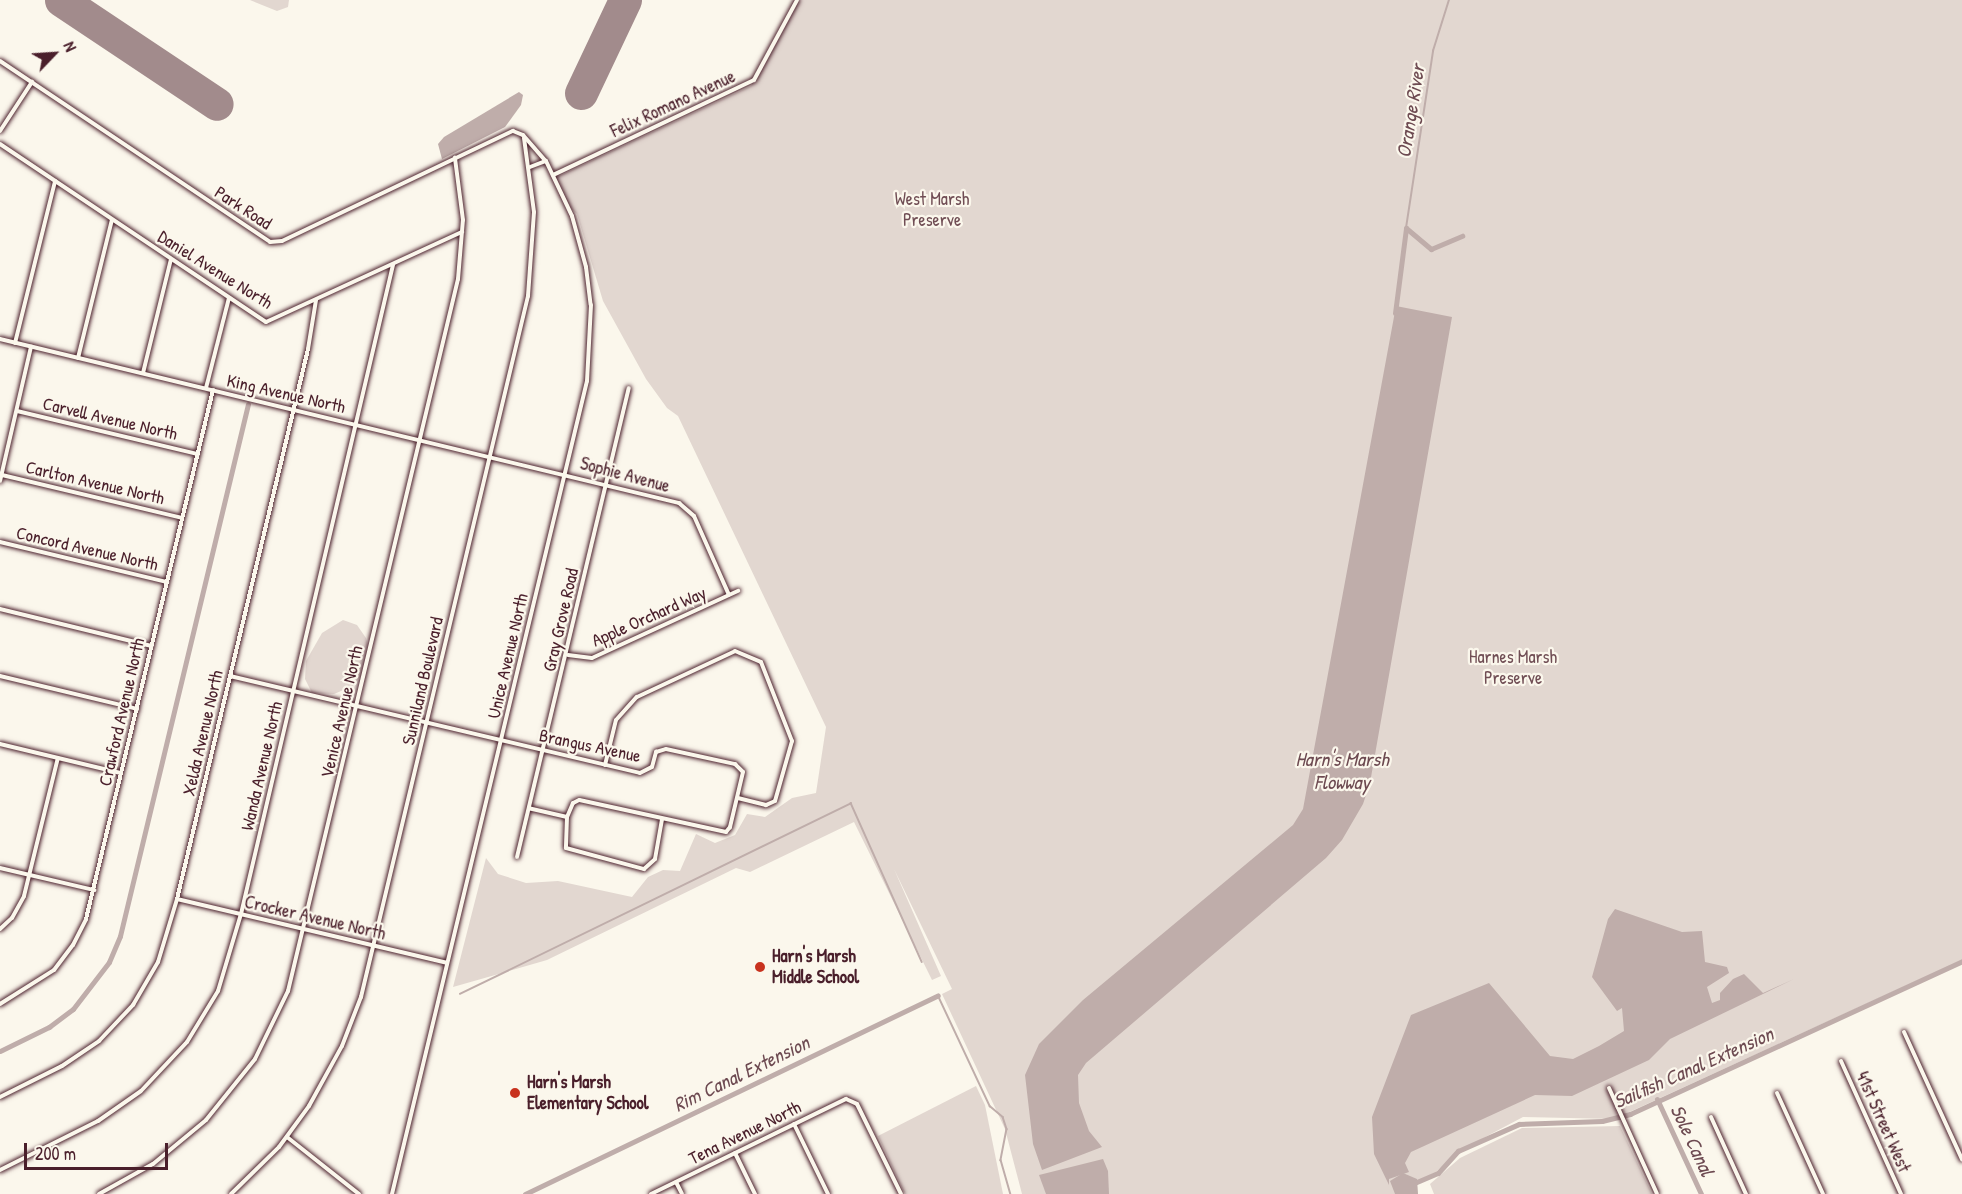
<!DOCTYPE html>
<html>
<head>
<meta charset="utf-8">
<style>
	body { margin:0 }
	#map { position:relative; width:1962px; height:1194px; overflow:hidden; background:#fbf7ec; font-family:"Patrick Hand",sans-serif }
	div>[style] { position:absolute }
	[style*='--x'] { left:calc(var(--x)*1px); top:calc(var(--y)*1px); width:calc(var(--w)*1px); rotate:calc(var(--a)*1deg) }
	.green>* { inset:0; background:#e2d7d0 }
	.water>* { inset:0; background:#bfadaa }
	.stream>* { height:1.5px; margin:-0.75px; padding:0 0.75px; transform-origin:0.75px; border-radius:0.75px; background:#bfadaa }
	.canal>* { height:5px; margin:-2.5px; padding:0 2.5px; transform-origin:2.5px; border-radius:2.5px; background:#bfadaa }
	.runway>* { height:33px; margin:-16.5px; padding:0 16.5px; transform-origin:16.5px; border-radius:16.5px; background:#a28b8c }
	.roads { filter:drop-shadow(0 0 2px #4a1f2b) drop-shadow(0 0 2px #4a1f2b) }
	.street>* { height:4px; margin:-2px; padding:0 2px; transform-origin:2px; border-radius:2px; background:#fbf7ec }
	.dots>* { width:16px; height:16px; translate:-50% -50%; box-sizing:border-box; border:3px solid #fbf7ec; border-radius:50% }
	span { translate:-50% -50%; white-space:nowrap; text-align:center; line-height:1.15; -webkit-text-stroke:4.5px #fbf7ec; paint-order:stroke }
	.street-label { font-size:18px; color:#4a1f2b }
	.park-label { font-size:18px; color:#704d54 }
	.poi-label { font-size:18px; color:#4a1f2b; font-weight:700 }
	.left { translate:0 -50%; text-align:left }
	.water-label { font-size:20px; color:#6d4a51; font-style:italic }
	.north { position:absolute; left:24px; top:24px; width:60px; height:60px; -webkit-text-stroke:4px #fbf7ec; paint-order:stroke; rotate:65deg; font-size:16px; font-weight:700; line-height:24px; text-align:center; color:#4a1f2b }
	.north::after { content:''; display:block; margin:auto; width:21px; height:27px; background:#4a1f2b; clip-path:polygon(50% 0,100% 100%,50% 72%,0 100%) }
	.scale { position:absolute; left:24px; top:1143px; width:144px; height:27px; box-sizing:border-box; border:3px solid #4a1f2b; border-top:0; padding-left:8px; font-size:18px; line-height:21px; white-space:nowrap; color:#4a1f2b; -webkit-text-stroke:4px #fbf7ec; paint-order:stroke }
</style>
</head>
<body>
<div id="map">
	<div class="green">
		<div style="clip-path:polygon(250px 0,289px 0,288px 7px,277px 11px)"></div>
		<div style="clip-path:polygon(794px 0,1962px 0,1962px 960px,1614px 1119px,1523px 1117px,1457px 1152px,1434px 1174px,1400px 1189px,1400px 1194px,1022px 1194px,1005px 1129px,942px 994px,952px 989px,894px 869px,941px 976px,932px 980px,854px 822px,750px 872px,736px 868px,547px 960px,453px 987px,486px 858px,498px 874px,526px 883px,558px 881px,632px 897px,648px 877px,663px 870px,680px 871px,696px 834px,715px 843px,735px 835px,747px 814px,765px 817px,792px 798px,816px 793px,826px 727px,678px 416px,667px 408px,646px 379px,603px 301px,577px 214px,560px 198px,555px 178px,751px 86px)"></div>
		<div style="clip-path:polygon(343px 620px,357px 625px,366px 638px,369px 649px,364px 672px,353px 686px,334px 694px,312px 693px,305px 679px,306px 661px,322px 633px)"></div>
		<div style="clip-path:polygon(976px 1086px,985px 1105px,1003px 1194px,905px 1194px,878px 1136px)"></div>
		<div style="clip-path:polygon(1620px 1126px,1652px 1194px,1434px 1194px,1430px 1184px,1460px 1158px,1522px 1128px)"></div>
	</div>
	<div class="water">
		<div style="clip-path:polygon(519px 92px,523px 95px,521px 105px,505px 127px,442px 159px,438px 144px,444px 137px)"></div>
		<div style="clip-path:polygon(1396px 306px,1452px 317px,1370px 783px,1363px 804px,1342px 840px,1326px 858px,1086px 1063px,1078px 1075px,1079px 1103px,1089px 1131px,1102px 1147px,1042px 1170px,1033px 1144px,1025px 1075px,1039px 1044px,1083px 1000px,1293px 825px,1303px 809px)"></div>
		<div style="clip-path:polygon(1615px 909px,1682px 932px,1702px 931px,1705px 962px,1727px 967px,1729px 973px,1707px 987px,1712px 1003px,1720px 1000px,1720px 993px,1733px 979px,1744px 974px,1763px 993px,1794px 979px,1670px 1039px,1649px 1060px,1572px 1096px,1535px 1095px,1411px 1152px,1405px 1163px,1409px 1172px,1389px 1179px,1389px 1185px,1374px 1154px,1372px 1117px,1411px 1015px,1489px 983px,1550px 1056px,1573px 1059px,1599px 1046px,1624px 1031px,1622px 1008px,1617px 1011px,1592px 977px,1608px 919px)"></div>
		<div style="clip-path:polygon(1103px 1159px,1108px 1171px,1109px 1194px,1046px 1194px,1039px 1175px)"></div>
		<div style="clip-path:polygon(1403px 1173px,1417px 1179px,1418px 1194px,1395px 1194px,1390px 1181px)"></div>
	</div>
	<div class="stream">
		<div style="--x:1406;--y:228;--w:179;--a:-81.3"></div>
		<div style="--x:1433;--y:51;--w:53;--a:-72.6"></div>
		<div style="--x:460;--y:994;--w:435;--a:-26"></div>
		<div style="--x:851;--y:803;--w:174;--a:65.9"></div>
		<div style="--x:938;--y:995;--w:123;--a:64.9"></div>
		<div style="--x:990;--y:1106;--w:17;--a:40"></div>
		<div style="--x:1003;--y:1117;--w:13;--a:72"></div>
		<div style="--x:1007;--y:1129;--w:32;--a:101"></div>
		<div style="--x:1001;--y:1160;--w:35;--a:74"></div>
	</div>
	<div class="canal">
		<div style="--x:1406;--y:228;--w:33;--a:40"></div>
		<div style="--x:1431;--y:249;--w:34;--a:-23"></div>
		<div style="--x:1395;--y:313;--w:86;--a:-82.6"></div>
		<div style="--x:0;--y:1051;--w:55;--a:-26.1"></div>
		<div style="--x:49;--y:1027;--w:30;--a:-37"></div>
		<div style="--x:73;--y:1009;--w:59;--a:-52.5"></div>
		<div style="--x:109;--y:962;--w:28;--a:-67"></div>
		<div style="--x:120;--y:936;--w:547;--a:-76.47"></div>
		<div style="--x:1657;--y:1099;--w:105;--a:65.1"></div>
		<div style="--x:1412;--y:1184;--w:28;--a:-23"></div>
		<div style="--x:1438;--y:1173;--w:30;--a:-48"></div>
		<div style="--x:1458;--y:1151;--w:67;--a:-23.9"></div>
		<div style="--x:1519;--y:1124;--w:83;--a:-2.1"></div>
		<div style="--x:1602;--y:1121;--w:29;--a:-14"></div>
		<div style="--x:1630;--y:1114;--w:366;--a:-24.7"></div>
		<div style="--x:525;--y:1194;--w:458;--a:-25.7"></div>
	</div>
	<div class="runway">
		<div style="--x:61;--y:0;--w:187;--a:33.7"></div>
		<div style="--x:581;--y:93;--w:103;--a:-64.7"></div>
	</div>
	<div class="roads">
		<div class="street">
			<div style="--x:0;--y:61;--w:325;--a:33.8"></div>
			<div style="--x:270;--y:242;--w:12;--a:-5"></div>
			<div style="--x:282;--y:241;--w:256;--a:-25.5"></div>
			<div style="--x:513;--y:131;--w:11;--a:22"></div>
			<div style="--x:523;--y:135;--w:35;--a:49"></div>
			<div style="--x:546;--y:161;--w:61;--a:64.7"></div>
			<div style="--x:572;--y:216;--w:53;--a:74.6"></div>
			<div style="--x:586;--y:267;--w:38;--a:83"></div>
			<div style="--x:591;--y:305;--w:76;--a:93"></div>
			<div style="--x:587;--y:381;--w:836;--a:103.49"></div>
			<div style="--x:0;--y:131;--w:59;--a:-56.9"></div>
			<div style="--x:0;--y:144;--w:320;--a:33.8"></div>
			<div style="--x:266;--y:322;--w:216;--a:-24.7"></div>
			<div style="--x:530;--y:167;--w:17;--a:-21"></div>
			<div style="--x:553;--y:175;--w:222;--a:-25.3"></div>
			<div style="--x:754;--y:80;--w:91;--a:-61.7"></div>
			<div style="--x:0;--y:339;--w:699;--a:13.58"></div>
			<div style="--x:679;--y:503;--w:20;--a:41"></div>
			<div style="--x:694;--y:516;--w:86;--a:66.1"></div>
			<div style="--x:15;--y:343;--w:167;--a:-76.1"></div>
			<div style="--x:78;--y:358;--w:142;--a:-76.2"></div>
			<div style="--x:143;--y:373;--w:117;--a:-76.2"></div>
			<div style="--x:206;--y:388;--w:93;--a:-75.7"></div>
			<div style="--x:17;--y:411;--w:186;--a:13.4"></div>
			<div style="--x:2;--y:475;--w:185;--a:13.4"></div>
			<div style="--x:0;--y:481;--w:138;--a:-77"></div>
			<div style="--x:0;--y:542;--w:172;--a:13.5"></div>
			<div style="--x:0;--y:609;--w:156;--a:13.7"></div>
			<div style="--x:568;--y:655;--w:24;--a:7"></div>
			<div style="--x:592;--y:658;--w:161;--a:-24.7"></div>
			<div style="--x:0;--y:676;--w:141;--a:13.5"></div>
			<div style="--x:230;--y:676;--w:421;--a:13.3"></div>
			<div style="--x:640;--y:773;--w:13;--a:-27"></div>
			<div style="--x:652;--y:767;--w:16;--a:-75"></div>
			<div style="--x:656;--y:752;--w:10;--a:-17"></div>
			<div style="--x:666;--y:749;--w:71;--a:12.3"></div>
			<div style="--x:735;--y:764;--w:11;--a:45"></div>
			<div style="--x:743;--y:772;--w:57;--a:103.3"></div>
			<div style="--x:730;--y:827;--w:6;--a:129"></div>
			<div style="--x:726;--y:832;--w:150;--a:-167.7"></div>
			<div style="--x:579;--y:800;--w:7;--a:153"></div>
			<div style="--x:573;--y:803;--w:15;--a:113"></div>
			<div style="--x:567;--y:817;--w:39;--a:-167"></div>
			<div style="--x:0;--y:744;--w:124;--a:13.5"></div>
			<div style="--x:605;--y:765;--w:46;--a:-76.3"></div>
			<div style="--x:616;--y:720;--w:31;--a:-48"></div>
			<div style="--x:637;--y:697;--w:108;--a:-25.1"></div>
			<div style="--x:735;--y:651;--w:28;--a:23"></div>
			<div style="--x:761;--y:662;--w:85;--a:68.6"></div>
			<div style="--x:792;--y:741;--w:62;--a:105.8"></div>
			<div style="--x:775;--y:801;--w:10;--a:156"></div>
			<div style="--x:766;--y:805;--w:29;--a:-166"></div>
			<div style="--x:567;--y:817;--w:31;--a:92"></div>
			<div style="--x:566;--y:848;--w:81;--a:15.1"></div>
			<div style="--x:644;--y:869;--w:15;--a:-42"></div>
			<div style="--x:655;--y:859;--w:40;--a:-80"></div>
			<div style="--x:517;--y:857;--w:482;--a:-76.6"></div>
			<div style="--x:0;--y:868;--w:97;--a:13.2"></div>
			<div style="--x:177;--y:899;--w:277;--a:13.3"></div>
			<div style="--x:0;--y:929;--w:16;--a:-43"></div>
			<div style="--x:12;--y:918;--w:25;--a:-61"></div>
			<div style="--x:24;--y:896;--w:142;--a:-76.2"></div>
			<div style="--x:0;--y:1004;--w:64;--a:-32.2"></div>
			<div style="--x:54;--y:970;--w:31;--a:-53"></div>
			<div style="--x:73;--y:945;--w:29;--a:-63"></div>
			<div style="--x:86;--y:919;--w:544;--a:-76.5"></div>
			<div style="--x:1904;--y:1032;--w:140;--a:65.5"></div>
			<div style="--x:1841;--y:1061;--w:146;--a:65.7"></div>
			<div style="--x:1609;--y:1088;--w:116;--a:65.6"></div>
			<div style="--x:1777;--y:1093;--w:111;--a:65.5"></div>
			<div style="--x:0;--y:1097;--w:69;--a:-26.6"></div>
			<div style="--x:62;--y:1066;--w:45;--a:-34"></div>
			<div style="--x:99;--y:1041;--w:50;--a:-46.6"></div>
			<div style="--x:133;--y:1005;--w:50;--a:-59.8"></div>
			<div style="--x:158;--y:962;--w:66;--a:-73.2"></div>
			<div style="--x:177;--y:899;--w:565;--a:-76.6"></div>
			<div style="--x:308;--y:349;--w:50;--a:-80.7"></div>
			<div style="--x:1711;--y:1117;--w:85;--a:65.6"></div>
			<div style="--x:794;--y:1124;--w:78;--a:64.1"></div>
			<div style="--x:287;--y:1137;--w:92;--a:38.4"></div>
			<div style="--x:735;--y:1153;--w:46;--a:64"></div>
			<div style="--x:0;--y:1170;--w:110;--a:-26.6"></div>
			<div style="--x:98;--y:1121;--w:52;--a:-34.9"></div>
			<div style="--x:141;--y:1091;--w:67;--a:-46.8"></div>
			<div style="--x:187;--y:1042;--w:60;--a:-58.7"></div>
			<div style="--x:218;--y:991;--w:80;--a:-73.4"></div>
			<div style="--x:241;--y:914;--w:667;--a:-76.82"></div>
			<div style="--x:676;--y:1182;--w:13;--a:63"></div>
			<div style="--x:99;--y:1194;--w:62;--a:-29.1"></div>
			<div style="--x:153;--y:1164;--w:69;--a:-39.7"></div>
			<div style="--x:206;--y:1120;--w:78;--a:-51.2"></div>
			<div style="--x:255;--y:1059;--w:76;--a:-64.1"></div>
			<div style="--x:288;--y:991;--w:732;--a:-76.57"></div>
			<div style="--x:458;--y:279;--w:59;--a:-85.2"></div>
			<div style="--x:463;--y:220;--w:63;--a:-97.4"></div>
			<div style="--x:231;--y:1194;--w:67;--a:-44.4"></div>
			<div style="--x:279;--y:1147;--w:51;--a:-53.8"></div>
			<div style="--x:309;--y:1106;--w:68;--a:-61.2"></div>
			<div style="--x:342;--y:1046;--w:53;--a:-68.8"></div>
			<div style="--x:361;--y:997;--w:721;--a:-76.6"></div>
			<div style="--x:528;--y:296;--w:84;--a:-85.9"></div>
			<div style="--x:534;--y:212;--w:75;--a:-97.7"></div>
			<div style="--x:651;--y:1194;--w:217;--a:-26"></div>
			<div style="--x:846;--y:1099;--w:12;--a:24"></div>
			<div style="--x:857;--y:1104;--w:100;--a:63.9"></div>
		</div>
	</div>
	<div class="dots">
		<div style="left:760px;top:967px;background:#c8321e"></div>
		<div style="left:515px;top:1093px;background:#c8321e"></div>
	</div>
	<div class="street-label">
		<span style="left:673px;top:104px;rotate:-25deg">Felix Romano Avenue</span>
		<span style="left:243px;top:208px;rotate:33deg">Park Road</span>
		<span style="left:215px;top:270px;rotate:32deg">Daniel Avenue North</span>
		<span style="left:286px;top:394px;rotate:13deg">King Avenue North</span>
		<span style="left:110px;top:419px;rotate:13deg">Carvell Avenue North</span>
		<span style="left:625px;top:475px;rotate:15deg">Sophie Avenue</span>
		<span style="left:95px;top:483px;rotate:13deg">Carlton Avenue North</span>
		<span style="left:87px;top:549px;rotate:13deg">Concord Avenue North</span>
		<span style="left:649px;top:617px;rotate:-24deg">Apple Orchard Way</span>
		<span style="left:561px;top:620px;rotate:-77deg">Gray Grove Road</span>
		<span style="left:508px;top:656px;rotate:-77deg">Unice Avenue North</span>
		<span style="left:423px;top:681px;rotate:-77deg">Sunniland Boulevard</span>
		<span style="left:122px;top:712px;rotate:-77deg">Crawford Avenue North</span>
		<span style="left:342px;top:712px;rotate:-77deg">Venice Avenue North</span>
		<span style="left:203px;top:733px;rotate:-77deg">Xelda Avenue North</span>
		<span style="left:590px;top:746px;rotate:12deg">Brangus Avenue</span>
		<span style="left:262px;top:766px;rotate:-77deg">Wanda Avenue North</span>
		<span style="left:315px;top:918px;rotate:13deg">Crocker Avenue North</span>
		<span style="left:1883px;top:1122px;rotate:66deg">41st Street West</span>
		<span style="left:745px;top:1133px;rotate:-26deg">Tena Avenue North</span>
	</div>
	<div class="park-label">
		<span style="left:932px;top:210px">West Marsh<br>Preserve</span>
		<span style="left:1513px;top:668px">Harnes Marsh<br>Preserve</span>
	</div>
	<div class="poi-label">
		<span class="left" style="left:772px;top:967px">Harn's Marsh<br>Middle School</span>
		<span class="left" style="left:527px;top:1093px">Harn's Marsh<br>Elementary School</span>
	</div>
	<div class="water-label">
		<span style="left:1410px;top:111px;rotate:-81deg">Orange River</span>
		<span style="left:1342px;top:770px">Harn's Marsh<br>Flowway</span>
		<span style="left:1693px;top:1067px;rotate:-24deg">Sailfish Canal Extension</span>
		<span style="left:741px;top:1073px;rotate:-26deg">Rim Canal Extension</span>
		<span style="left:1693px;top:1140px;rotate:65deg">Sole Canal</span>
	</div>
	<div class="north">N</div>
	<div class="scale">200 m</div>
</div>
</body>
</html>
